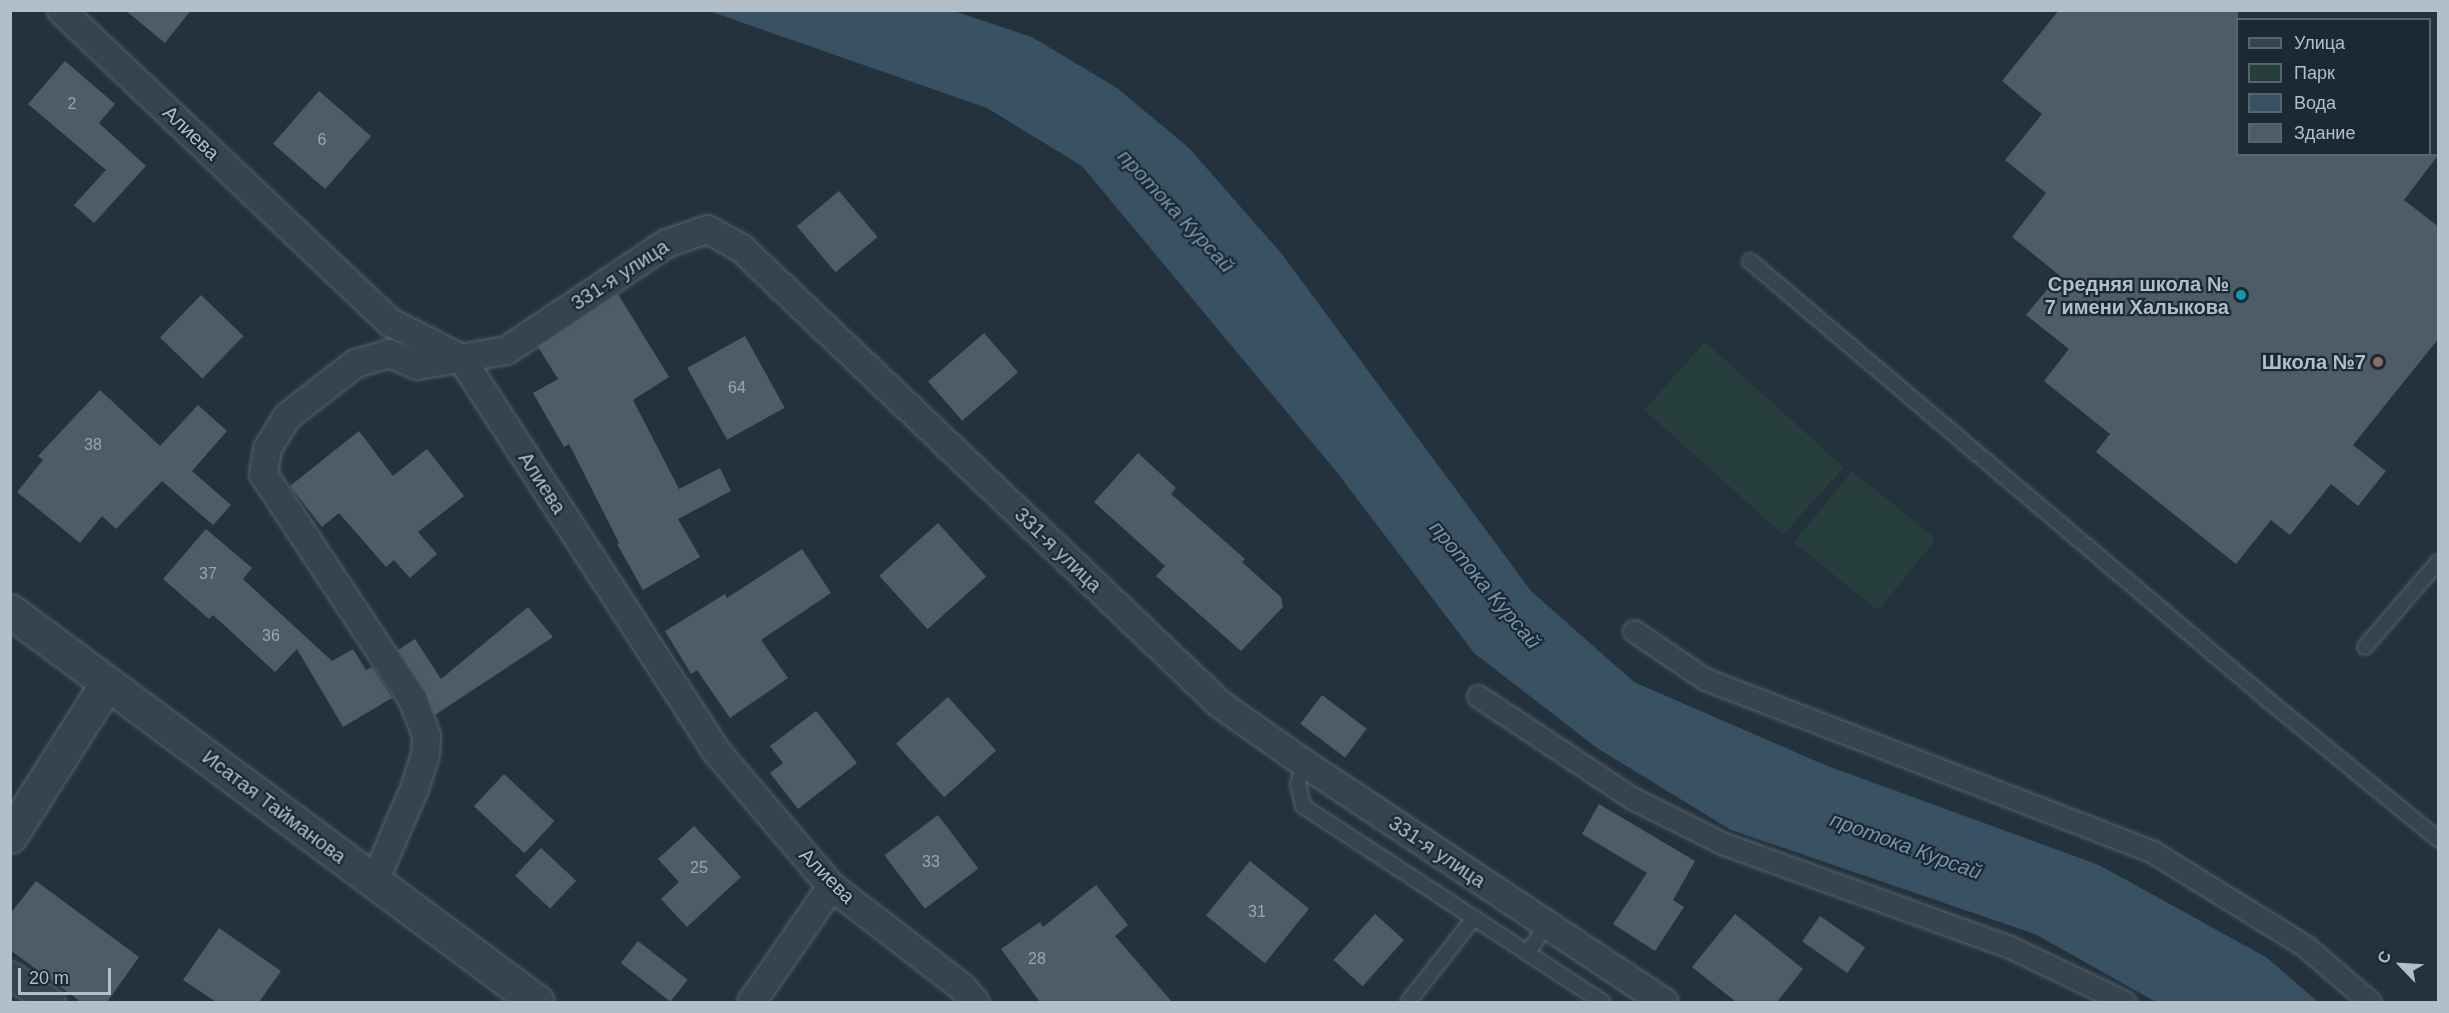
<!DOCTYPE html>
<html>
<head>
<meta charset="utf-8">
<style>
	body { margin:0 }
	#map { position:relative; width:2449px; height:1013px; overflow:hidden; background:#24323d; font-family:Arial,sans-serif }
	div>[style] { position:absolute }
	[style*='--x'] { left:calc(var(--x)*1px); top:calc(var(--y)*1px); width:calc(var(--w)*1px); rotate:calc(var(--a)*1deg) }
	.green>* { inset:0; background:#263e3c; transform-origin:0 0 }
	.water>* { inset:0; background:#385163 }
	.building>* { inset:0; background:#4c5d68; transform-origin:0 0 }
	.roads { filter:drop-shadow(0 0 2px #56626b) drop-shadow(0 0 2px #56626b) }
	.service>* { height:14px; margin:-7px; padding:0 7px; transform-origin:7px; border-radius:7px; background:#37444d }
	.pedestrian>* { height:21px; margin:-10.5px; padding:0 10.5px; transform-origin:10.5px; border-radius:10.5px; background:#37444d }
	.minor>* { height:27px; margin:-13.5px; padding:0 13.5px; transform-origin:13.5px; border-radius:13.5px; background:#37444d }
	.tertiary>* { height:33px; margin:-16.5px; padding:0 16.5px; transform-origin:16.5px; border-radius:16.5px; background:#37444d }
	.dots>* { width:16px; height:16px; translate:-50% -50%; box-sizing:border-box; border:3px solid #1d2932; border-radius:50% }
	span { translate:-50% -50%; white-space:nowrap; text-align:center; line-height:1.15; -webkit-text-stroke:4.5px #1d2932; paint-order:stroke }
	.number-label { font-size:16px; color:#99a6b0 }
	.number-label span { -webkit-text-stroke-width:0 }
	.street-label { font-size:20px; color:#b3bfc8 }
	.poi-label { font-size:20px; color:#b3bfc8; font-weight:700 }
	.right { translate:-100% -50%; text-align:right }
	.water-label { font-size:21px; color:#7495ab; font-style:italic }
	.frame { position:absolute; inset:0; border:12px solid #b3bfc8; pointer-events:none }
	.legend { position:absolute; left:2236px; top:18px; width:195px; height:138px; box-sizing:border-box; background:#1d2932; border:2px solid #59656e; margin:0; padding:8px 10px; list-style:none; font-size:18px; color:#b3bfc8 }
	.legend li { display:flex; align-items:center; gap:12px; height:30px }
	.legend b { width:30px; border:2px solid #59656e }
	.north { position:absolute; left:2371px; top:935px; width:60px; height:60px; -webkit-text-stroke:4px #1d2932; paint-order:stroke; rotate:295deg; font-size:16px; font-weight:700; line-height:24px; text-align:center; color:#b3bfc8 }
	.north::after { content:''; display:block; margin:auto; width:21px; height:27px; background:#b3bfc8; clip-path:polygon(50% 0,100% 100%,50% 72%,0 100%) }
	.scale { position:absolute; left:18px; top:968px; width:93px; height:27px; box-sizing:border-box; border:3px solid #b3bfc8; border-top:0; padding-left:8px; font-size:18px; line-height:21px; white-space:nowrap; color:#b3bfc8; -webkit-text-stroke:4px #1d2932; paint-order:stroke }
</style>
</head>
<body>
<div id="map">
	<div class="green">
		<div style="left:1705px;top:342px;width:187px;height:91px;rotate:42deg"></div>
		<div style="left:1852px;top:471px;width:108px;height:92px;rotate:39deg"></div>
	</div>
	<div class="water">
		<div style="clip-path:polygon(709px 11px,954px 11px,1032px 37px,1117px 88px,1189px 148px,1281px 253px,1531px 591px,1634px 682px,1825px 765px,2099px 865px,2266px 957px,2318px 1002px,2156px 1002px,2035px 934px,1731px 830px,1597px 748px,1474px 653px,1336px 471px,1082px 166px,987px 108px)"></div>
	</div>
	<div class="building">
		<div style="clip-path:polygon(125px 10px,191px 10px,165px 43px)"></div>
		<div style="clip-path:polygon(2059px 10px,2238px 10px,2238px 154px,2439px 154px,2404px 200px,2439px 227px,2439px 338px,2353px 445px,2386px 471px,2358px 506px,2331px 484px,2290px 535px,2271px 520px,2236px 564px,2096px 452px,2110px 434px,2044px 381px,2069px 349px,2026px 315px,2059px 275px,2012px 237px,2046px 193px,2005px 160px,2042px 114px,2002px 81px)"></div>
		<div style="clip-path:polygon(65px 61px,115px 104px,99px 123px,146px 166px,94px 223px,74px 205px,106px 170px,28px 104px)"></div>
		<div style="left:319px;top:91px;width:69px;height:70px;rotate:41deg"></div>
		<div style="left:839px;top:191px;width:60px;height:55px;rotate:50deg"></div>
		<div style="clip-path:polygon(618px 294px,669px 377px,633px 400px,679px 489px,720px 468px,731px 491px,678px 519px,700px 557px,643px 590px,617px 544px,619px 543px,569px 444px,564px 447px,533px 393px,558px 379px,538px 347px)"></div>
		<div style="left:201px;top:295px;width:59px;height:59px;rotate:44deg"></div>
		<div style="left:984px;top:333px;width:52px;height:74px;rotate:49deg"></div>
		<div style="left:745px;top:336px;width:82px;height:66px;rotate:61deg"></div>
		<div style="clip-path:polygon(100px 390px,160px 446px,198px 405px,227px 431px,192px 471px,231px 505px,213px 525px,162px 481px,116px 529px,102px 516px,80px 543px,17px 492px,43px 460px,38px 456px)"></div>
		<div style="clip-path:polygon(359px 431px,393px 476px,427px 449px,464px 496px,418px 532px,437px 554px,410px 578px,394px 560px,386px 567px,339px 513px,322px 527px,290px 486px)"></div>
		<div style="clip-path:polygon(1138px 453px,1176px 488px,1171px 494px,1245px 559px,1242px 562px,1281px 597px,1283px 607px,1241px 651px,1156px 576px,1165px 566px,1094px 502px)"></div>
		<div style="left:938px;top:523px;width:72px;height:79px;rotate:48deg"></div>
		<div style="clip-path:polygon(206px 529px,252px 568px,243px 579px,332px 661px,353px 649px,366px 670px,372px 667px,392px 698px,343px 727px,297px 649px,275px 672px,213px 615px,209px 619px,163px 579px)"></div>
		<div style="clip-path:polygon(802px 549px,831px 593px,761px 640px,788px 678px,730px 718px,697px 670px,691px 674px,665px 631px,725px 594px,727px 598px)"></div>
		<div style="clip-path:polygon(528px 607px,553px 637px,435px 715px,425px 691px,398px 650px,415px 639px,441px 679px)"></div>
		<div style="left:1322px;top:695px;width:56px;height:36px;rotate:37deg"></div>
		<div style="left:948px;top:697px;width:72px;height:70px;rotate:48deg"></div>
		<div style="clip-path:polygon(816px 711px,857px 763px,798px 809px,770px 773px,783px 763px,770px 746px)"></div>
		<div style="left:504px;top:774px;width:69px;height:44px;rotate:43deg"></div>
		<div style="clip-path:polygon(1599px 804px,1695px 861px,1673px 900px,1684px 907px,1655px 951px,1613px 924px,1647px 873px,1582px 834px)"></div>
		<div style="left:938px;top:815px;width:67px;height:67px;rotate:53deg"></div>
		<div style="clip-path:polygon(694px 826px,741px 877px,687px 927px,661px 899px,679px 882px,658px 859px)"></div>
		<div style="left:541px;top:848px;width:48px;height:38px;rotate:43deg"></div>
		<div style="left:1250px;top:861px;width:76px;height:70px;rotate:39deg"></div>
		<div style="clip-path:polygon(36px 881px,139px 957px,107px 1002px,81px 1002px,10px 950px,10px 914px)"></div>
		<div style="clip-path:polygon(1096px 885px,1128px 925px,1115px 936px,1172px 1002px,1040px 1002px,1001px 949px,1040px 922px,1043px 927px)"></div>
		<div style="left:1375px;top:914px;width:39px;height:62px;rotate:42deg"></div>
		<div style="clip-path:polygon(1735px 914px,1803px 969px,1777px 1002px,1736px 1002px,1692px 967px)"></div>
		<div style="left:1820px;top:916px;width:55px;height:31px;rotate:35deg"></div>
		<div style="clip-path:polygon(219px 928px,281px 971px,259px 1002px,216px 1002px,183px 980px)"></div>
		<div style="left:638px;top:941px;width:63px;height:28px;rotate:38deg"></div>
	</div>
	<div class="roads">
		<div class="service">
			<div style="--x:1750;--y:261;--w:679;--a:40.28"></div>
			<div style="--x:2268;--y:700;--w:220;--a:39.3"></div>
			<div style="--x:2365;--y:647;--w:112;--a:-49.3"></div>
			<div style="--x:1304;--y:763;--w:22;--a:106"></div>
			<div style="--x:1298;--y:784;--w:23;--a:77"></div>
			<div style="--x:1303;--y:806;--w:358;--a:33.2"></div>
			<div style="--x:1527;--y:953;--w:34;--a:-54"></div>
			<div style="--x:1408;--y:1002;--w:107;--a:-51.8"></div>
		</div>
		<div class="pedestrian">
			<div style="--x:1634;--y:631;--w:86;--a:34.1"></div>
			<div style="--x:1705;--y:679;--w:480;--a:21.1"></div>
			<div style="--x:2153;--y:852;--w:179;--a:31.7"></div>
			<div style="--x:2305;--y:946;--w:86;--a:40.7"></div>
			<div style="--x:1478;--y:696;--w:185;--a:33.5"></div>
			<div style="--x:1632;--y:798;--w:103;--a:26.6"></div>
			<div style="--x:1724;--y:844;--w:304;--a:19.8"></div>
			<div style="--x:2010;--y:947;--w:127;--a:25.6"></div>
		</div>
		<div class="minor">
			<div style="--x:61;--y:10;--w:453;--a:43.5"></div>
			<div style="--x:390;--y:322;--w:80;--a:26.9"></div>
			<div style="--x:461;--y:358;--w:468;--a:57"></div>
			<div style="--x:716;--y:751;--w:177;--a:49.6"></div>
			<div style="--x:831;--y:886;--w:164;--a:37.6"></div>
			<div style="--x:961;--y:986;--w:21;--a:49"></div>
			<div style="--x:374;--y:881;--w:101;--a:-66.7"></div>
			<div style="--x:414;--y:788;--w:36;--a:-72"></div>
			<div style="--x:425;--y:754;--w:19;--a:-87"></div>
			<div style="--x:426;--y:735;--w:39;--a:-111"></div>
			<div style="--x:412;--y:699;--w:270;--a:-123.5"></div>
			<div style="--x:263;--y:474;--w:26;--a:-81"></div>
			<div style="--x:267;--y:448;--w:38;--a:-58"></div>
			<div style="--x:287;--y:416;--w:86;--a:-37.9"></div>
			<div style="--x:355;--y:363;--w:35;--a:-16"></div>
			<div style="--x:389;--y:353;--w:30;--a:23"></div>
			<div style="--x:417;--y:365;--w:90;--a:-9.6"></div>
			<div style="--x:506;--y:350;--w:192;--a:-33.8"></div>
			<div style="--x:666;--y:243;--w:43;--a:-18.9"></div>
			<div style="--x:707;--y:229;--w:38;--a:29"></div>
			<div style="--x:740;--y:247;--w:663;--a:43.59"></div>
			<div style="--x:1220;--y:704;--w:103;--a:35.1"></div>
			<div style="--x:1304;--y:763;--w:432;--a:33.6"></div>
			<div style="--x:10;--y:975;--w:49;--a:33.4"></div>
			<div style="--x:751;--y:1002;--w:141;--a:-55.4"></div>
		</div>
		<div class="tertiary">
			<div style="--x:10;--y:611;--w:656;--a:36.57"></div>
			<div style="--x:10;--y:836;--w:181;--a:-57.6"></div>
		</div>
	</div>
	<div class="dots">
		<div style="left:2241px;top:295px;background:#0f9aa8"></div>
		<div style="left:2378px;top:362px;background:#8d6e63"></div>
	</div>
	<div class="number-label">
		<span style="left:72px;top:104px">2</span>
		<span style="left:322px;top:140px">6</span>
		<span style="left:737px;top:388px">64</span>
		<span style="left:93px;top:445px">38</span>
		<span style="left:208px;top:574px">37</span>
		<span style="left:271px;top:636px">36</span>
		<span style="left:931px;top:862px">33</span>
		<span style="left:699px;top:868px">25</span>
		<span style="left:1257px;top:912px">31</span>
		<span style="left:1037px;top:959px">28</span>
	</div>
	<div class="street-label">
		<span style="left:191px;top:133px;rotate:43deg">Алиева</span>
		<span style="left:620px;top:275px;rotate:-33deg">331-я улица</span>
		<span style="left:542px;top:483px;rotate:57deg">Алиева</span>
		<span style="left:1058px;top:550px;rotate:44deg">331-я улица</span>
		<span style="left:274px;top:807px;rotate:37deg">Исатая Тайманова</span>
		<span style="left:1437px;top:852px;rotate:34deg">331-я улица</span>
		<span style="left:827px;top:876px;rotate:45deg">Алиева</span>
	</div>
	<div class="poi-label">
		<span class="right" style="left:2229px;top:296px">Средняя школа №<br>7 имени Халыкова</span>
		<span class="right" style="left:2366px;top:362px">Школа №7</span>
	</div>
	<div class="water-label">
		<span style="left:1176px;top:211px;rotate:47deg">протока Курсай</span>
		<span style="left:1485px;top:585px;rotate:50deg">протока Курсай</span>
		<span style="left:1906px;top:846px;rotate:20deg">протока Курсай</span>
	</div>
	<div class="frame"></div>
	<ul class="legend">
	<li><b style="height:8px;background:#37444d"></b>Улица</li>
	<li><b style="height:16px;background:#263e3c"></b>Парк</li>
	<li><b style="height:16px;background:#385163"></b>Вода</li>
	<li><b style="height:16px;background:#4c5d68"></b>Здание</li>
	</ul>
	<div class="north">С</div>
	<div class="scale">20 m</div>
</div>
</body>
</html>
